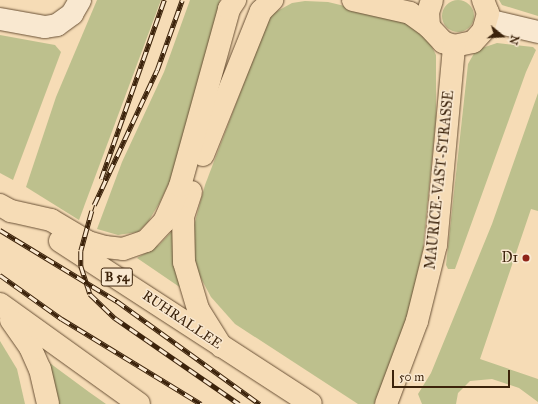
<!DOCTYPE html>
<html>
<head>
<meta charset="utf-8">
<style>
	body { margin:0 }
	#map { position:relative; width:538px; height:404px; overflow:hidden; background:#f6dcb6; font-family:"IM FELL Great Primer",serif }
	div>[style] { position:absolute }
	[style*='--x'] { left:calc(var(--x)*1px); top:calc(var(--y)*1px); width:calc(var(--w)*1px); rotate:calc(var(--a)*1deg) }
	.green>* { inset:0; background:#bdc08d }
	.round { border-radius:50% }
	.roads { filter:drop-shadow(0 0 1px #6a5136) drop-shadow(0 0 1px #6a5136) }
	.minor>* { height:22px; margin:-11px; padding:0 11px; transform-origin:11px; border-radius:11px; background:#f9e8d0 }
	.major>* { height:22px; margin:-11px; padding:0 11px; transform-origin:11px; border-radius:11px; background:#f6dcb6 }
	.highway>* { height:22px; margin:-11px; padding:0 11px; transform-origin:11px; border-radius:11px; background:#f6dcb6 }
	.tram>* { height:1px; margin:-0.5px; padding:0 0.5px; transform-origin:0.5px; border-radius:0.5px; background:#3c230b }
	.rail>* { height:4.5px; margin-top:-2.25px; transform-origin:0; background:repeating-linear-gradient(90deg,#f9e8d0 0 9px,#3c230b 0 18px); box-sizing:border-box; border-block:1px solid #3c230b }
	.dots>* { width:11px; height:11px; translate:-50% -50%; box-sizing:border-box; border:2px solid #f9e8d0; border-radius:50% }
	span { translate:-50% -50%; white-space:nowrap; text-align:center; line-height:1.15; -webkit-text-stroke:3px #f9e8d0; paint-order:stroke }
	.shield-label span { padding:1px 3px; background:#f9e8d0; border:1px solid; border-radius:3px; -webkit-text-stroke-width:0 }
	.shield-label { font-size:13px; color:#3c230b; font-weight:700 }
	.street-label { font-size:14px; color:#3c230b }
	.poi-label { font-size:14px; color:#3c230b }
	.right { translate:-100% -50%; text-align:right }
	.north { position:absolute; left:482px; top:16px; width:40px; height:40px; -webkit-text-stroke:3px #f9e8d0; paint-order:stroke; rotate:108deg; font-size:11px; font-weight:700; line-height:16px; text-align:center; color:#3c230b }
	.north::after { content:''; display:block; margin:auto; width:14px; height:18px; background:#3c230b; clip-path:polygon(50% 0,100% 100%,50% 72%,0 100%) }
	.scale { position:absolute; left:392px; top:370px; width:118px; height:18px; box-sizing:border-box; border:2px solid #3c230b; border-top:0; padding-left:5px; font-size:12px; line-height:14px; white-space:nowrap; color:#3c230b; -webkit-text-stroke:3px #f9e8d0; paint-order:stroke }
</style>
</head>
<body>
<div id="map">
	<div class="green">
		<div class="round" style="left:442px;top:0;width:32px;height:32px"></div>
		<div style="clip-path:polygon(97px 0,161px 0,79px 220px,26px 187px,56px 97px)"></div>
		<div style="clip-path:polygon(190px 0,220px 0,197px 94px,170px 181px,160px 202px,148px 222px,138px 232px,118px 235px,97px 229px,122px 162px,164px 72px)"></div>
		<div style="clip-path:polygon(499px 0,538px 0,538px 16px,502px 5px)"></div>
		<div style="clip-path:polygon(305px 1px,328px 2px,407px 21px,430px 43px,436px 55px,436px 118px,423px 249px,404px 331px,374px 404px,358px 404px,235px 324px,211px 297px,197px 271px,193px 256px,193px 229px,205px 185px,263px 33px,272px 14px,292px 3px)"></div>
		<div style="clip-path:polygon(0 35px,55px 45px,61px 52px,13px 180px,0 173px)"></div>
		<div style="clip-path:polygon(497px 43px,533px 47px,536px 50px,526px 72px,455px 269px,448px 269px,446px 265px,468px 64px,476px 50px)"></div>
		<div style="clip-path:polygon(538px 93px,538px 211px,531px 209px,480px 359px,538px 379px,538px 402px,519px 388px,492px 379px,470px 381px,458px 393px,456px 404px,422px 404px,418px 394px,431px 373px,492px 224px)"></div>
		<div style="clip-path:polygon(173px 230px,181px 288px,137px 258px,159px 245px)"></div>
		<div style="clip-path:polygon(0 341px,17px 369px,25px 404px,0 404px)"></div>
		<div style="clip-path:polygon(47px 361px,89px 392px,106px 404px,54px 404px)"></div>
	</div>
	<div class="roads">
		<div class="minor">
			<div style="--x:0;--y:19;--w:46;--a:10.1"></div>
			<div style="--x:45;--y:27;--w:12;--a:-9"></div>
			<div style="--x:57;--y:25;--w:19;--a:-36"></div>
			<div style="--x:72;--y:14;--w:16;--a:-60"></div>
			<div style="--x:487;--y:20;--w:52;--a:13.2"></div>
		</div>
		<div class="major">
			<div style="--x:432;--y:0;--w:13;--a:108"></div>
			<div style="--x:428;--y:12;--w:15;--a:86"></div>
			<div style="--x:429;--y:27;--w:21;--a:47"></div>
			<div style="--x:443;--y:42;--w:12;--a:20"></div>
			<div style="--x:454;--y:46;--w:19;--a:-12"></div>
			<div style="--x:473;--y:42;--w:15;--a:-48"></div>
			<div style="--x:483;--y:31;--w:19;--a:-74"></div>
			<div style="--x:488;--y:13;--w:14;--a:-111"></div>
			<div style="--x:386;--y:404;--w:89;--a:-69.5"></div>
			<div style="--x:417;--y:321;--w:78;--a:-76"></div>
			<div style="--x:436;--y:245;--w:200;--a:-84.8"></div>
		</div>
		<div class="highway">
			<div style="--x:353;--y:0;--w:58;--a:12.8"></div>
			<div style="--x:410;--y:13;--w:24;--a:36"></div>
			<div style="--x:203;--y:155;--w:155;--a:-68.1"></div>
			<div style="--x:261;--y:11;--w:16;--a:-45"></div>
			<div style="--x:191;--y:192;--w:26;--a:108"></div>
			<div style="--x:183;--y:217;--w:45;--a:88.7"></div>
			<div style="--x:184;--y:262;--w:49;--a:73.4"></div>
			<div style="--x:198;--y:309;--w:44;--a:58.1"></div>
			<div style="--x:0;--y:205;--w:13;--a:29"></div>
			<div style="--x:11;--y:211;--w:41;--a:12.7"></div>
			<div style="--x:51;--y:220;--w:43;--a:30.7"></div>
			<div style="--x:88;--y:242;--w:18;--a:16"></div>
			<div style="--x:105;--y:247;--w:18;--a:6"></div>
			<div style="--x:123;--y:249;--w:24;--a:-19"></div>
			<div style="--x:146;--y:241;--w:26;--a:-47"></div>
			<div style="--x:164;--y:222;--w:39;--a:-66"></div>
			<div style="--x:180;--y:186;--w:184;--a:-74.5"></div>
			<div style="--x:229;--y:9;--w:11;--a:-56"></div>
			<div style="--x:60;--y:241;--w:299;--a:33"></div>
			<div style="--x:0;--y:304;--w:171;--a:35.7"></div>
			<div style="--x:11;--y:320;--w:33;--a:55"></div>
			<div style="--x:30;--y:347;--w:24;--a:66"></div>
			<div style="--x:40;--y:369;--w:36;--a:77"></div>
		</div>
	</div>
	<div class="tram">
		<div style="--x:92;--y:211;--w:6;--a:-72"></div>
	</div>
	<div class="rail">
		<div style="--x:101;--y:179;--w:190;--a:-70.6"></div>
		<div style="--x:94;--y:205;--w:149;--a:-65"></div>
		<div style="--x:157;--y:70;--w:74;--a:-70.3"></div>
		<div style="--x:92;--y:211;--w:41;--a:105.4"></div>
		<div style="--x:81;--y:251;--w:15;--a:90"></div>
		<div style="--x:81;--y:266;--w:29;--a:72"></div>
		<div style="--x:90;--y:294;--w:35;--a:44"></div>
		<div style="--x:115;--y:318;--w:151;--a:34.7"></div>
		<div style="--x:0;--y:230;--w:137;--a:31.3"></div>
		<div style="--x:117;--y:301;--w:176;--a:35.8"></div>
		<div style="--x:0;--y:275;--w:76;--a:35.4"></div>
		<div style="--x:62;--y:319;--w:163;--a:31.4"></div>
	</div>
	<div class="dots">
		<div style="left:526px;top:258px;background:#8f2418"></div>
	</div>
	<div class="shield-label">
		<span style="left:117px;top:277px">B 54</span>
	</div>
	<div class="street-label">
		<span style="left:440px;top:180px;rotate:-84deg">MAURICE-VAST-STRASSE</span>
		<span style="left:182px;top:320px;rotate:34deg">RUHRALLEE</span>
	</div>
	<div class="poi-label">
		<span class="right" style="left:518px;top:258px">D1</span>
	</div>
	<div class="north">N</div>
	<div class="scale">50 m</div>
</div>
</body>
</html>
